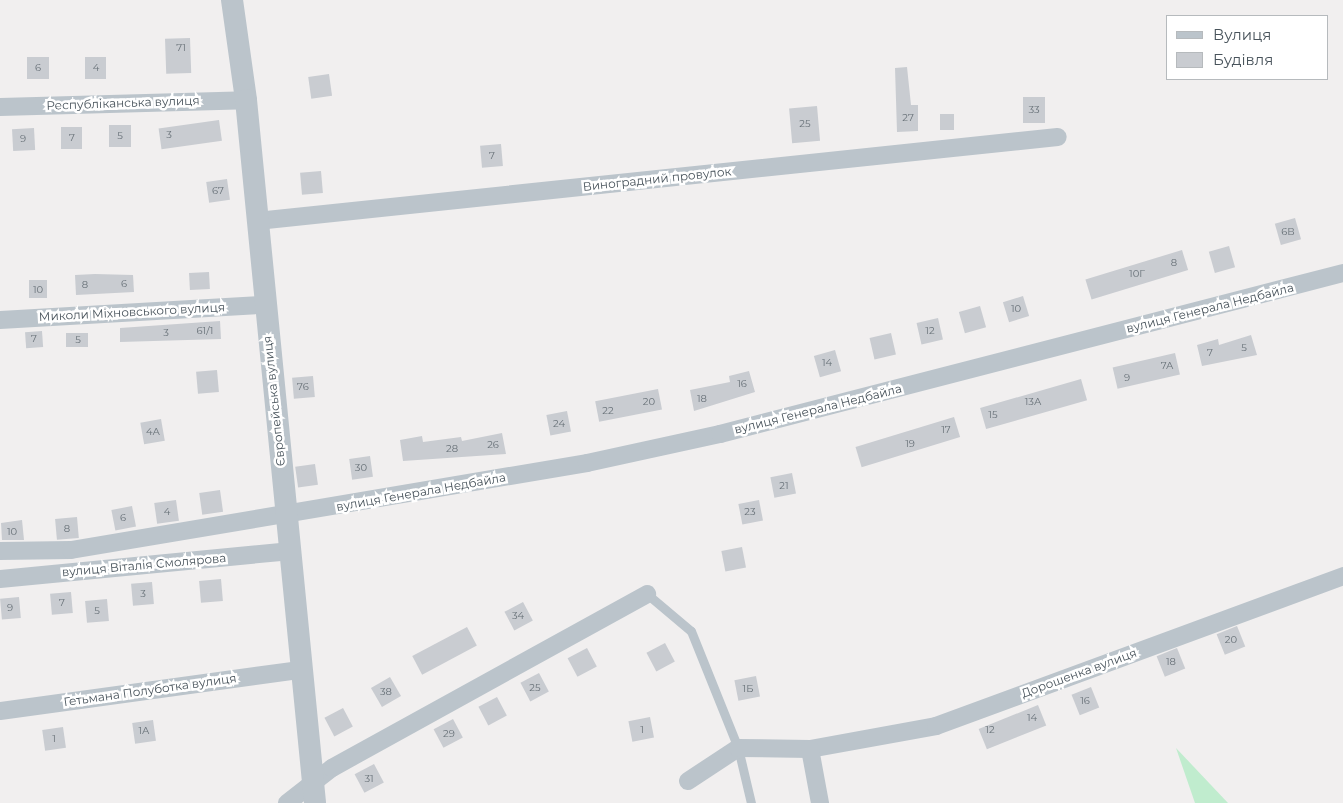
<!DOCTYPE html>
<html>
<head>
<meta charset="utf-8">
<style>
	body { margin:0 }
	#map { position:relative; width:1343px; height:803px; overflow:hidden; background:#f1efef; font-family:Montserrat,sans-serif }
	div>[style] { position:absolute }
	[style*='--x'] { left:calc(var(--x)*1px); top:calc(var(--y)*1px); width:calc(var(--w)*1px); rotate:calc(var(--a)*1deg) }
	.green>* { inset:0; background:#c0ecce }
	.building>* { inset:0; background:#c9ccd1; transform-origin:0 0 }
	.service>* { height:9px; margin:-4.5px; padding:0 4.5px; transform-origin:4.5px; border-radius:4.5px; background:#bbc4cb }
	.minor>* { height:18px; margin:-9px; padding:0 9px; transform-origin:9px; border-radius:9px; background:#bbc4cb }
	.tertiary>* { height:22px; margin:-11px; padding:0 11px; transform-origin:11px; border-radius:11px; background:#bbc4cb }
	span { translate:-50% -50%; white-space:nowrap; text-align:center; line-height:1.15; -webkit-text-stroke:5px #fff; paint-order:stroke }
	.number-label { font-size:10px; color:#687178 }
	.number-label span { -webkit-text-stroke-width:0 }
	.street-label { font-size:12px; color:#48535b }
	.legend { position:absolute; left:1166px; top:15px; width:162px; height:65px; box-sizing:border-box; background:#fff; border:1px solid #b6babd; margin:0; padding:6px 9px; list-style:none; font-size:15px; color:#48535b }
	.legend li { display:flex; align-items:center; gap:10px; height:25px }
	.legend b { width:25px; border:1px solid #b6babd }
</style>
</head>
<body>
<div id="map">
	<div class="green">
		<div style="clip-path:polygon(1176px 748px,1228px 803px,1195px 803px)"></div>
	</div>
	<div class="building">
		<div style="left:190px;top:38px;width:35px;height:25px;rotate:88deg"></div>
		<div style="left:27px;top:57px;width:22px;height:22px"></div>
		<div style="left:85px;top:57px;width:21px;height:22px"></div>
		<div style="clip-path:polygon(907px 67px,911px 105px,918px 105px,918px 131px,897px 132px,895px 68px)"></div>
		<div style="left:329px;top:74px;width:22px;height:21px;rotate:82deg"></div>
		<div style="left:1023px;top:97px;width:22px;height:26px"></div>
		<div style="left:817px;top:106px;width:35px;height:28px;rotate:85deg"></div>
		<div style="left:940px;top:114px;width:14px;height:16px"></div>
		<div style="left:219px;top:120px;width:21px;height:61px;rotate:82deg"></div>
		<div style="left:131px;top:125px;width:22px;height:22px;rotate:90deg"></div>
		<div style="left:61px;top:127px;width:21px;height:22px"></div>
		<div style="left:34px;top:128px;width:22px;height:22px;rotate:87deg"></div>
		<div style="left:501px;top:144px;width:22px;height:21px;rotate:85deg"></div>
		<div style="left:321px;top:171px;width:22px;height:21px;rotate:85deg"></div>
		<div style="left:227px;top:179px;width:21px;height:21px;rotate:82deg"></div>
		<div style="left:1295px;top:218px;width:22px;height:21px;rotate:74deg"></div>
		<div style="left:1229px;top:246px;width:22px;height:21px;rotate:74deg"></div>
		<div style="left:1182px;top:250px;width:21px;height:101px;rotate:73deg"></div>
		<div style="left:209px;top:272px;width:17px;height:20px;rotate:87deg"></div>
		<div style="clip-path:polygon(95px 274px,133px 275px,134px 292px,76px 295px,75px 275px)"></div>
		<div style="left:47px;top:280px;width:18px;height:18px;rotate:90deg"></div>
		<div style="left:1023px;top:296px;width:21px;height:21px;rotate:73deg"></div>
		<div style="left:980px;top:306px;width:22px;height:22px;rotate:74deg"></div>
		<div style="left:938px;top:318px;width:22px;height:22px;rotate:77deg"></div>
		<div style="clip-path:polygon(220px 321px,221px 339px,120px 342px,120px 328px)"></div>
		<div style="left:42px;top:331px;width:16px;height:17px;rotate:86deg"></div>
		<div style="left:66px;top:333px;width:22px;height:14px"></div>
		<div style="left:891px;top:333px;width:22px;height:22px;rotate:77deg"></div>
		<div style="clip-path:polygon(1251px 335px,1257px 355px,1202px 366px,1197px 345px,1218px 339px,1219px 345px)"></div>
		<div style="left:835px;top:350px;width:22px;height:22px;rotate:74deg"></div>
		<div style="left:1175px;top:353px;width:22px;height:64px;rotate:77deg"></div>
		<div style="left:217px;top:370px;width:22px;height:21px;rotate:85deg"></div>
		<div style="clip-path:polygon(749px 371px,755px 392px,694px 411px,690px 390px,730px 382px,729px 376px)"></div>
		<div style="left:313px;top:376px;width:21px;height:21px;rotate:85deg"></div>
		<div style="left:1081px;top:379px;width:22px;height:105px;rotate:74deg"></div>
		<div style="left:658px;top:389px;width:21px;height:64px;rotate:79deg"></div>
		<div style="left:567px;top:411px;width:21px;height:21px;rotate:79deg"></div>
		<div style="left:954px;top:417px;width:21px;height:103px;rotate:73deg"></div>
		<div style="left:161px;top:419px;width:22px;height:21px;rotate:80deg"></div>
		<div style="clip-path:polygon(502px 433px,506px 454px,403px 461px,400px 440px,422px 436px,423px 442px,461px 437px,462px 441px)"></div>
		<div style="left:370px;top:456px;width:21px;height:21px;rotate:82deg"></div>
		<div style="left:315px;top:464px;width:21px;height:20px;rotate:82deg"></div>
		<div style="left:792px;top:473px;width:21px;height:22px;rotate:79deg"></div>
		<div style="left:220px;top:490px;width:22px;height:21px;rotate:82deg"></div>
		<div style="left:176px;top:500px;width:21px;height:22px;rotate:82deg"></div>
		<div style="left:759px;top:500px;width:21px;height:21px;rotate:79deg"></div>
		<div style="left:132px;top:506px;width:21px;height:21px;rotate:79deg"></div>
		<div style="left:77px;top:517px;width:21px;height:22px;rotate:85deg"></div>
		<div style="clip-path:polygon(22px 520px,24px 540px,2px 540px,1px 523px)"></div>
		<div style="left:742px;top:547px;width:21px;height:21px;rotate:79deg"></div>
		<div style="left:221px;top:579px;width:22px;height:22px;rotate:85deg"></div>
		<div style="left:152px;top:582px;width:22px;height:21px;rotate:85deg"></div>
		<div style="left:71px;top:592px;width:21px;height:21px;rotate:85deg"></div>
		<div style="left:19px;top:597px;width:21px;height:19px;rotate:85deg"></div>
		<div style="left:107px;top:599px;width:22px;height:22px;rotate:85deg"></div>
		<div style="left:523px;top:602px;width:21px;height:21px;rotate:62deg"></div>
		<div style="left:1237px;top:626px;width:22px;height:22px;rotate:68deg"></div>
		<div style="left:467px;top:627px;width:21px;height:62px;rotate:62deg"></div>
		<div style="left:665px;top:643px;width:21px;height:21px;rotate:62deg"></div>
		<div style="left:587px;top:648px;width:21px;height:22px;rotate:62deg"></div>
		<div style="left:1177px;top:648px;width:22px;height:22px;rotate:68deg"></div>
		<div style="left:539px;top:673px;width:21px;height:21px;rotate:62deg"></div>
		<div style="left:756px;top:676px;width:21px;height:22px;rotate:79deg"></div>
		<div style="left:390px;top:677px;width:22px;height:22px;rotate:60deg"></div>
		<div style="left:1091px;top:687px;width:22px;height:21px;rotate:68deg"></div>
		<div style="left:497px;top:697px;width:21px;height:21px;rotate:62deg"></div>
		<div style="left:1038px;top:705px;width:22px;height:64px;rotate:68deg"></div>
		<div style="left:343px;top:708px;width:21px;height:21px;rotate:62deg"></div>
		<div style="left:650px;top:717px;width:21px;height:22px;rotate:79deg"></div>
		<div style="left:453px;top:719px;width:21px;height:22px;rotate:62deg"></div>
		<div style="left:153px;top:720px;width:21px;height:21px;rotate:82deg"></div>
		<div style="left:63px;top:727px;width:21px;height:21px;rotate:82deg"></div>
		<div style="left:374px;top:764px;width:21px;height:22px;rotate:62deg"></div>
	</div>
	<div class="service">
		<div style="--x:647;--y:594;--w:57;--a:40.1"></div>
		<div style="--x:691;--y:631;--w:126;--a:68.1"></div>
		<div style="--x:738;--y:748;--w:57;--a:76.7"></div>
	</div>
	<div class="minor">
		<div style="--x:0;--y:107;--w:246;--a:-1.6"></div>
		<div style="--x:257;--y:221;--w:805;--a:-5.99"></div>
		<div style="--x:0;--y:320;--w:264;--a:-3.3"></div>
		<div style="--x:0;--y:551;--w:71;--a:-0.8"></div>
		<div style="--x:71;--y:550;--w:523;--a:-9.57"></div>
		<div style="--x:587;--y:463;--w:136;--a:-12.3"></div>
		<div style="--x:720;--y:434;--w:643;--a:-14.49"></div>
		<div style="--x:0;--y:579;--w:290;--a:-5.5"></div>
		<div style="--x:0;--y:711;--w:303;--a:-7.8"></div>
		<div style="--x:810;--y:749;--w:128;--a:-10.3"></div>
		<div style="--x:936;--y:726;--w:434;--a:-20.2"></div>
		<div style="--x:688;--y:781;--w:60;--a:-33.4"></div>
		<div style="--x:738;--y:748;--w:72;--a:0.8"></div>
		<div style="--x:810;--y:749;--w:55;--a:79.5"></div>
		<div style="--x:287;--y:803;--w:57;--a:-37.9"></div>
		<div style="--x:332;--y:768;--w:360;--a:-28.9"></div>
	</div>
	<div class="tertiary">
		<div style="--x:232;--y:0;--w:101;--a:82"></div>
		<div style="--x:246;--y:100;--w:706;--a:84.39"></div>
	</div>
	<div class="number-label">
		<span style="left:181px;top:48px">71</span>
		<span style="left:38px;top:68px">6</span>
		<span style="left:96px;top:68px">4</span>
		<span style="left:1034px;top:110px">33</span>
		<span style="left:908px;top:118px">27</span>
		<span style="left:805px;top:124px">25</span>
		<span style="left:169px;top:135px">3</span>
		<span style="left:120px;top:136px">5</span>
		<span style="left:72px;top:138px">7</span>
		<span style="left:23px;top:139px">9</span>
		<span style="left:492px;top:156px">7</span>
		<span style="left:218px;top:191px">67</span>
		<span style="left:1288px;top:232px">6В</span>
		<span style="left:1174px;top:263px">8</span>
		<span style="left:1137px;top:274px">10Г</span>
		<span style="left:124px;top:284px">6</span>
		<span style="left:85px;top:285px">8</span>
		<span style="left:38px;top:290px">10</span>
		<span style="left:1016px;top:309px">10</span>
		<span style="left:205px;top:331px">61/1</span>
		<span style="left:930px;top:331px">12</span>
		<span style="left:166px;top:333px">3</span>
		<span style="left:34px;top:339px">7</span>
		<span style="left:78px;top:340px">5</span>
		<span style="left:1244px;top:348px">5</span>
		<span style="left:1210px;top:353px">7</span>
		<span style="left:827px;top:363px">14</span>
		<span style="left:1167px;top:366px">7А</span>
		<span style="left:1127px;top:378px">9</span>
		<span style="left:742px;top:384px">16</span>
		<span style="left:303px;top:387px">76</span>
		<span style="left:702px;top:399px">18</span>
		<span style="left:649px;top:402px">20</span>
		<span style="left:1033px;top:402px">13А</span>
		<span style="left:608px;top:411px">22</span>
		<span style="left:993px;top:415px">15</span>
		<span style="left:559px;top:424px">24</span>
		<span style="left:946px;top:430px">17</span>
		<span style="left:153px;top:432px">4А</span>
		<span style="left:910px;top:444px">19</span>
		<span style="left:493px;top:445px">26</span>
		<span style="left:452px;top:449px">28</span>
		<span style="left:361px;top:468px">30</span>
		<span style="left:784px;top:486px">21</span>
		<span style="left:167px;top:512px">4</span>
		<span style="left:750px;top:512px">23</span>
		<span style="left:123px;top:518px">6</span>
		<span style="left:67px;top:529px">8</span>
		<span style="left:12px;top:532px">10</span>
		<span style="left:143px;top:594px">3</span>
		<span style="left:62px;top:603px">7</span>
		<span style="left:10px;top:608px">9</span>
		<span style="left:97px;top:611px">5</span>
		<span style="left:518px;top:616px">34</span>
		<span style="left:1231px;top:640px">20</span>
		<span style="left:1171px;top:662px">18</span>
		<span style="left:535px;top:688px">25</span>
		<span style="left:748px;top:689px">1Б</span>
		<span style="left:386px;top:692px">38</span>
		<span style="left:1085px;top:701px">16</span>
		<span style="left:1032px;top:718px">14</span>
		<span style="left:642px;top:730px">1</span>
		<span style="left:990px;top:730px">12</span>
		<span style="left:144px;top:731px">1А</span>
		<span style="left:449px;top:734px">29</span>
		<span style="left:54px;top:739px">1</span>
		<span style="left:369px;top:779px">31</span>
	</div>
	<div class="street-label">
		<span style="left:123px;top:103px;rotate:-2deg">Республіканська вулиця</span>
		<span style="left:657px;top:179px;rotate:-6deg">Виноградний провулок</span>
		<span style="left:1210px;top:308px;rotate:-14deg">вулиця Генерала Недбайла</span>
		<span style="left:132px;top:312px;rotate:-3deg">Миколи Міхновського вулиця</span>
		<span style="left:274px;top:401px;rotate:-96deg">Європейська вулиця</span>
		<span style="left:818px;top:409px;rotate:-14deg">вулиця Генерала Недбайла</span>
		<span style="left:421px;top:492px;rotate:-10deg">вулиця Генерала Недбайла</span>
		<span style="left:144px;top:565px;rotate:-5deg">вулиця Віталія Смолярова</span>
		<span style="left:1079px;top:673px;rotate:-20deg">Дорошенка вулиця</span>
		<span style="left:150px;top:690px;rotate:-8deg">Гетьмана Полуботка вулиця</span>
	</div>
	<ul class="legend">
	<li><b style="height:6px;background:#bbc4cb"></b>Вулиця</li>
	<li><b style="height:14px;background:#c9ccd1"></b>Будівля</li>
	</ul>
</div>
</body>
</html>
